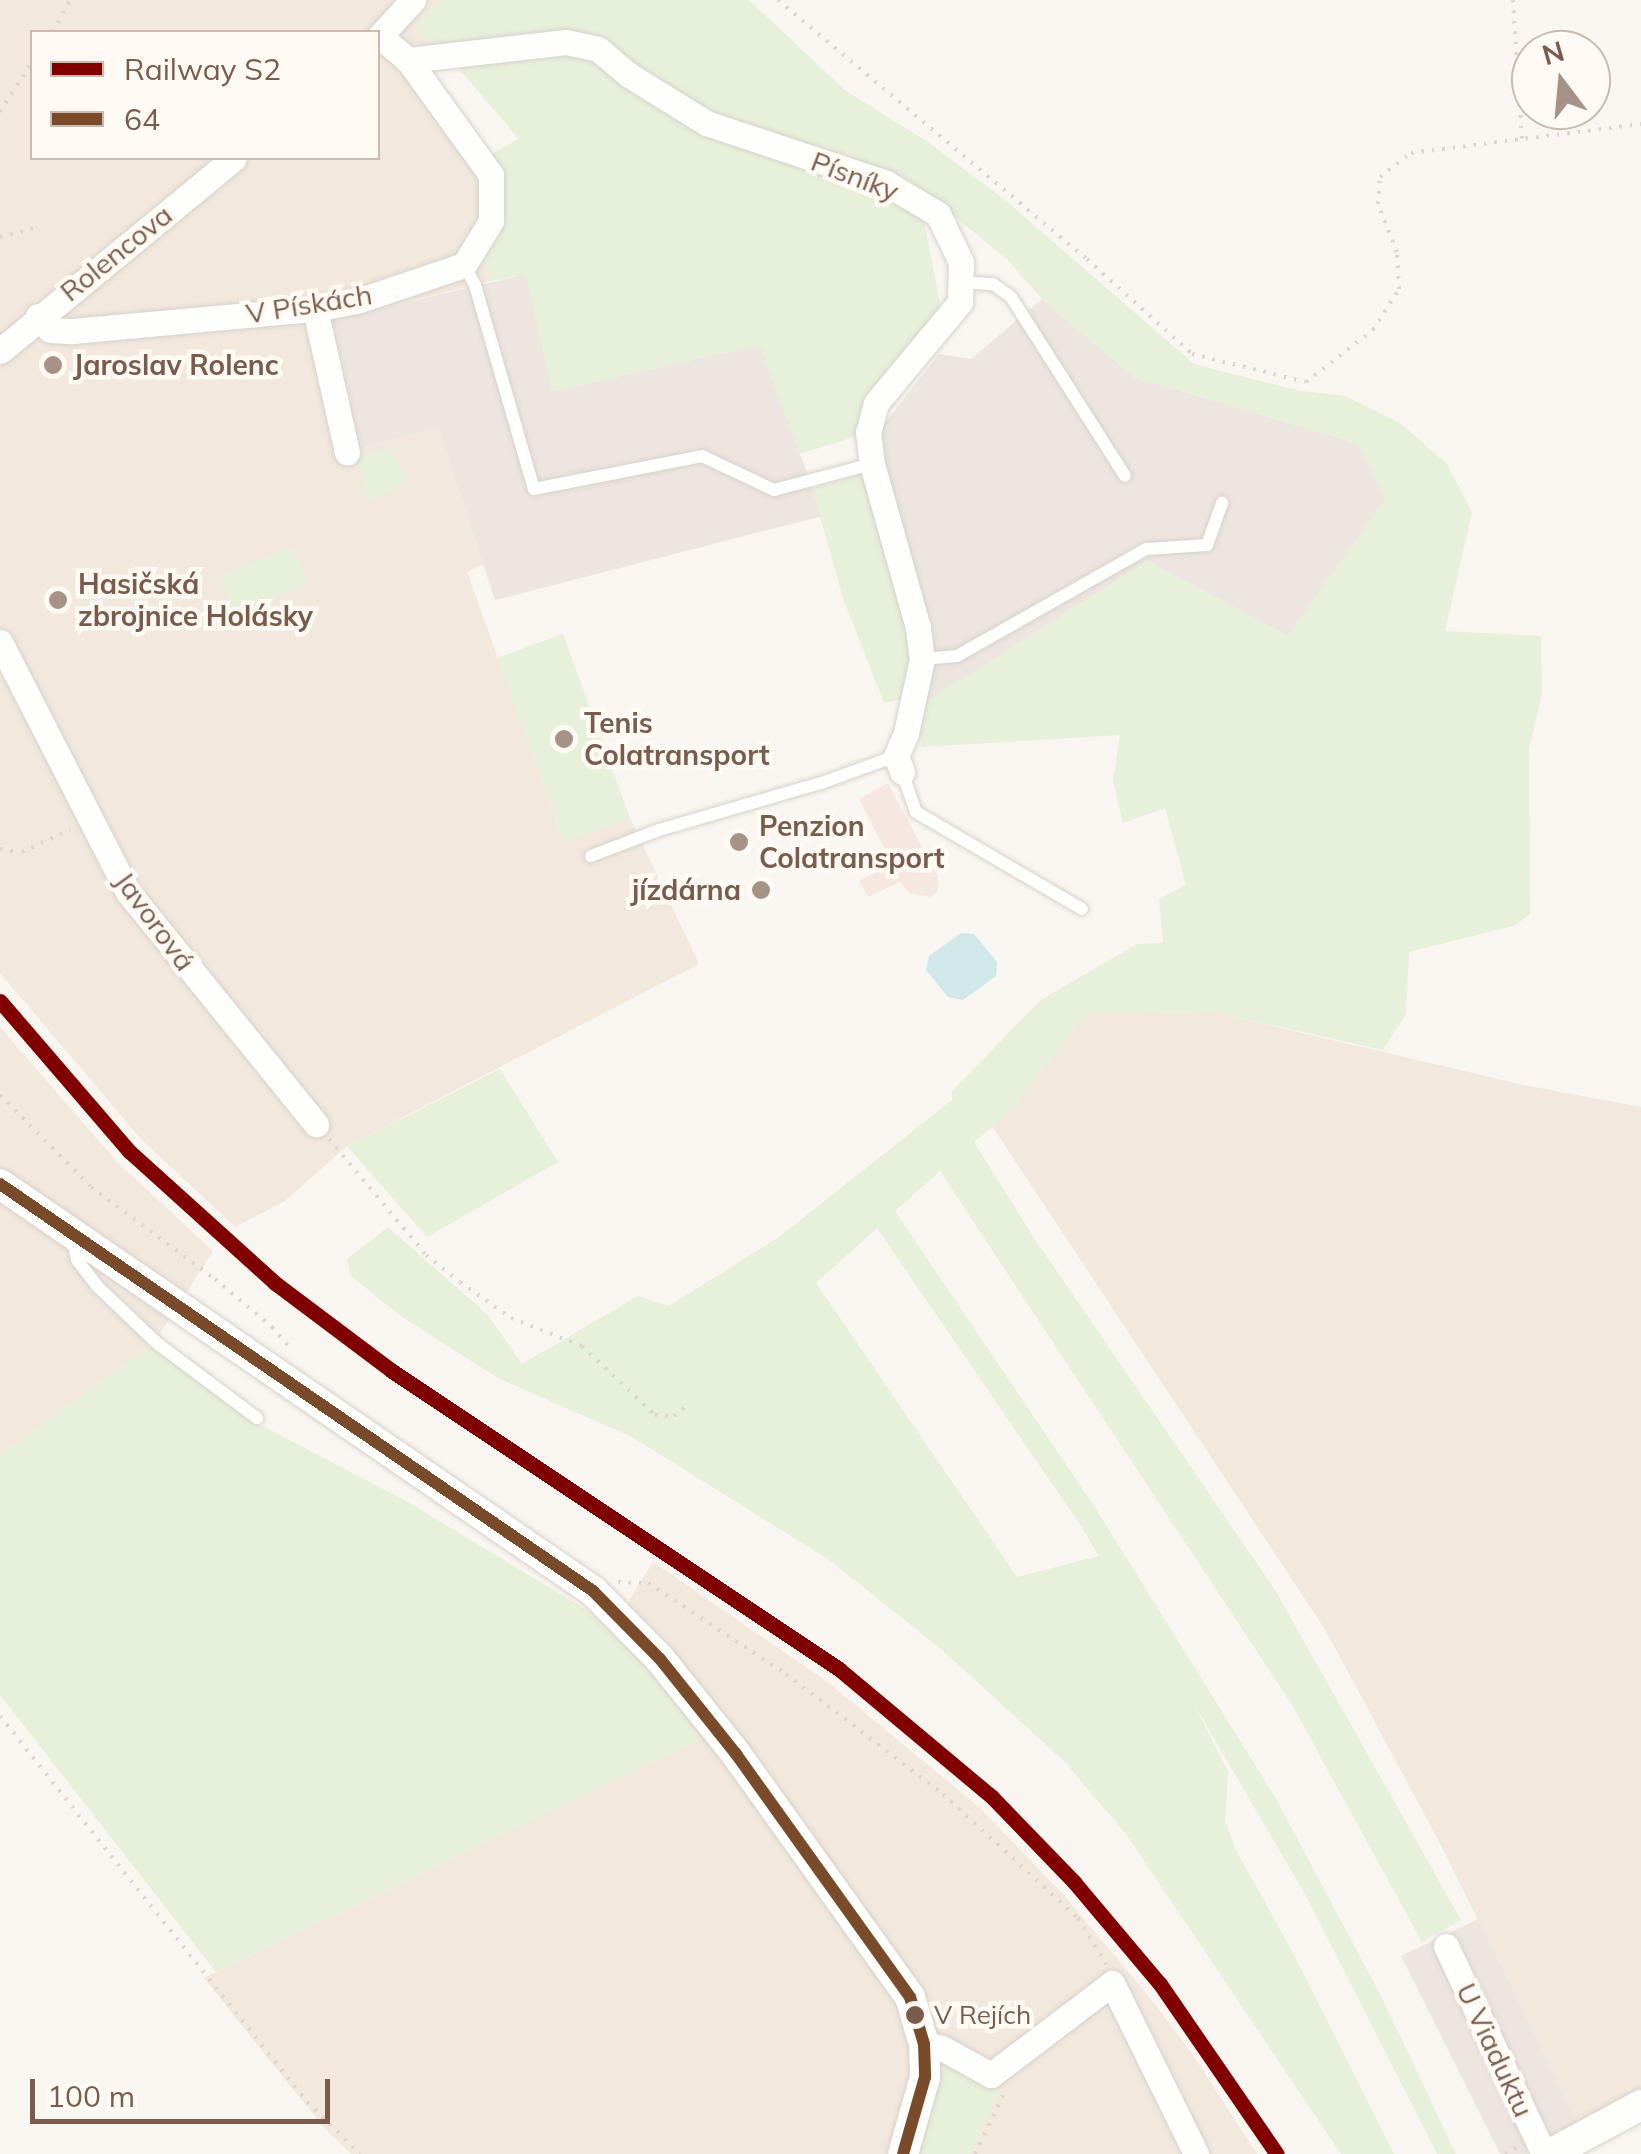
<!DOCTYPE html>
<html>
<head>
<meta charset="utf-8">
<style>
	body { margin:0 }
	#map { position:relative; width:1641px; height:2154px; overflow:hidden; background:#f9f5f0; font-family:Mulish,sans-serif }
	div>[style] { position:absolute }
	[style*='--x'] { left:calc(var(--x)*1px); top:calc(var(--y)*1px); width:calc(var(--w)*1px); rotate:calc(var(--a)*1deg) }
	.residential>* { inset:0; background:#f2e8de }
	.commercial>* { inset:0; background:#f6e8e1 }
	.industrial>* { inset:0; background:#ede5e0 }
	.green>* { inset:0; background:#e7f0db; transform-origin:0 0 }
	.water>* { inset:0; background:#d0e8ea }
	.path>* { height:4px; margin-top:-2px; transform-origin:0; background:repeating-linear-gradient(90deg,#dcd5d0 0 2.5px,transparent 0 10.5px) }
	.roads { filter:drop-shadow(0 0 2px #d7d1cb) drop-shadow(0 0 2px #d7d1cb) }
	.service>* { height:12px; margin:-6px; padding:0 6px; transform-origin:6px; border-radius:6px; background:#fefefd }
	.minor>* { height:25px; margin:-12.5px; padding:0 12.5px; transform-origin:12.5px; border-radius:12.5px; background:#fefefd }
	.tertiary>* { height:30px; margin:-15px; padding:0 15px; transform-origin:15px; border-radius:15px; background:#fefefd }
	.bus-1>* { height:12px; margin:-6px; padding:0 6px; transform-origin:6px; border-radius:6px; background:#7a4b2a }
	.rail-1>* { height:15px; margin:-7.5px; padding:0 7.5px; transform-origin:7.5px; border-radius:7.5px; background:#800000 }
	.dots>* { width:28px; height:28px; translate:-50% -50%; box-sizing:border-box; border:5px solid #fffaf3; border-radius:50% }
	span { translate:-50% -50%; white-space:nowrap; text-align:center; line-height:1.15; -webkit-text-stroke:9px #fffaf3; paint-order:stroke }
	.bus-label { font-size:26px; color:#7a5c4d }
	.left { translate:0 -50%; text-align:left }
	.street-label { font-size:28px; color:#7a5c4d }
	.poi-label { font-size:28px; color:#7a5c4d; font-weight:700 }
	.right { translate:-100% -50%; text-align:right }
	.legend { position:absolute; left:30px; top:30px; width:350px; height:130px; box-sizing:border-box; background:#fffaf3; border:2px solid #cabbb1; margin:0; padding:12px 18px; list-style:none; font-size:30px; color:#7a5c4d }
	.legend li { display:flex; align-items:center; gap:20px; height:50px }
	.legend b { width:50px; border:2px solid #cabbb1 }
	.north { position:absolute; left:1511px; top:30px; width:100px; height:100px; box-sizing:border-box; background:#fffaf3; border:2px solid #cabbb1; border-radius:50%; rotate:344deg; font-size:28px; font-weight:700; line-height:40px; text-align:center; color:#7a5c4d }
	.north::after { content:''; display:block; margin:auto; width:35px; height:45px; background:#a69286; clip-path:polygon(50% 0,100% 100%,50% 72%,0 100%) }
	.scale { position:absolute; left:30px; top:2079px; width:300px; height:45px; box-sizing:border-box; border:5px solid #7a5c4d; border-top:0; padding-left:12px; font-size:30px; line-height:35px; white-space:nowrap; color:#7a5c4d; -webkit-text-stroke:8px #fffaf3; paint-order:stroke }
</style>
</head>
<body>
<div id="map">
	<div class="residential">
		<div style="clip-path:polygon(evenodd,0 0,439px 0,414px 26px,431px 44px,449px 42px,453px 62px,427px 73px,488px 156px,491px 281px,334px 320px,362px 442px,364px 448px,438px 427px,483px 564px,467px 572px,564px 842px,630px 818px,699px 964px,347px 1146px,285px 1201px,235px 1227px,141px 1139px,0 973px,0 0,32px 32px,378px 32px,378px 158px,32px 158px,32px 32px)"></div>
		<div style="clip-path:polygon(1213px 1012px,1524px 1085px,1641px 1107px,1641px 2094px,1580px 2128px,1445px 1853px,1326px 1631px,992px 1126px,1008px 1113px,1086px 1014px)"></div>
		<div style="clip-path:polygon(0 1027px,117px 1162px,213px 1251px,154px 1343px,0 1455px)"></div>
		<div style="clip-path:polygon(653px 1562px,829px 1683px,981px 1809px,1062px 1893px,1147px 1994px,1191px 2052px,1257px 2154px,351px 2154px,324px 2128px,204px 1978px,700px 1739px,644px 1657px,613px 1626px)"></div>
	</div>
	<div class="commercial">
		<div style="clip-path:polygon(888px 783px,938px 877px,937px 892px,931px 897px,910px 893px,900px 882px,868px 897px,859px 881px,892px 864px,859px 799px)"></div>
	</div>
	<div class="industrial">
		<div style="clip-path:polygon(526px 274px,553px 391px,760px 345px,823px 516px,495px 600px,438px 427px,363px 448px,333px 320px)"></div>
		<div style="clip-path:polygon(1042px 299px,1134px 377px,1359px 444px,1386px 499px,1288px 636px,1147px 561px,920px 706px,877px 433px,939px 354px,971px 359px)"></div>
		<div style="clip-path:polygon(1478px 1919px,1580px 2128px,1526px 2154px,1500px 2154px,1401px 1956px)"></div>
	</div>
	<div class="green">
		<div style="clip-path:polygon(evenodd,439px 0,749px 0,846px 91px,928px 142px,1005px 200px,1194px 364px,1301px 391px,1345px 396px,1400px 423px,1447px 464px,1472px 512px,1445px 631px,1541px 636px,1542px 694px,1529px 749px,1530px 914px,1514px 926px,1409px 952px,1406px 1014px,1383px 1050px,1213px 1012px,1086px 1014px,1008px 1113px,974px 1142px,1032px 1235px,1275px 1590px,1461px 1920px,1422px 1942px,1291px 1703px,940px 1171px,895px 1211px,1096px 1509px,1275px 1797px,1381px 1996px,1456px 2154px,1437px 2154px,1309px 1901px,1194px 1704px,1228px 1772px,1225px 1822px,1236px 1850px,1291px 1949px,1394px 2154px,1341px 2154px,1126px 1834px,1066px 1763px,941px 1649px,828px 1559px,632px 1437px,498px 1378px,402px 1317px,350px 1275px,347px 1259px,388px 1227px,488px 1315px,522px 1364px,638px 1296px,669px 1306px,779px 1237px,952px 1100px,952px 1091px,1041px 1000px,1137px 944px,1163px 943px,1159px 899px,1186px 885px,1165px 808px,1123px 823px,1113px 781px,1120px 735px,921px 747px,920px 706px,1147px 561px,1288px 636px,1386px 499px,1359px 444px,1134px 377px,1042px 299px,1008px 260px,945px 209px,889px 173px,705px 109px,564px 31px,431px 44px,414px 26px,439px 0,877px 1228px,1081px 1526px,1099px 1556px,1017px 1577px,816px 1283px,877px 1228px)"></div>
		<div style="clip-path:polygon(563px 52px,590px 57px,858px 183px,924px 221px,941px 309px,857px 436px,800px 454px,760px 345px,552px 391px,526px 274px,491px 281px,488px 265px,481px 263px,488px 156px,519px 139px,453px 62px)"></div>
		<div style="clip-path:polygon(388px 448px,411px 479px,369px 502px,356px 458px)"></div>
		<div style="clip-path:polygon(868px 473px,915px 668px,907px 698px,884px 703px,843px 598px,812px 488px)"></div>
		<div style="left:294px;top:547px;width:39px;height:79px;rotate:69deg"></div>
		<div style="left:563px;top:634px;width:196px;height:70px;rotate:70deg"></div>
		<div style="clip-path:polygon(500px 1069px,558px 1162px,427px 1237px,347px 1146px)"></div>
		<div style="clip-path:polygon(154px 1343px,253px 1421px,406px 1501px,613px 1626px,644px 1657px,701px 1739px,216px 1972px,0 1695px,0 1455px)"></div>
		<div style="clip-path:polygon(946px 2062px,1000px 2091px,971px 2154px,912px 2154px)"></div>
	</div>
	<div class="water">
		<div style="clip-path:polygon(961px 933px,974px 934px,997px 962px,996px 976px,963px 1000px,948px 997px,926px 970px,929px 956px)"></div>
	</div>
	<div class="path">
		<div style="--x:778;--y:0;--w:403;--a:40"></div>
		<div style="--x:1087;--y:259;--w:142;--a:42.1"></div>
		<div style="--x:1192;--y:354;--w:117;--a:13.8"></div>
		<div style="--x:1306;--y:382;--w:85;--a:-37.8"></div>
		<div style="--x:1373;--y:330;--w:49;--a:-57.6"></div>
		<div style="--x:1399;--y:289;--w:37;--a:-93"></div>
		<div style="--x:1397;--y:252;--w:52;--a:-111.6"></div>
		<div style="--x:1378;--y:204;--w:27;--a:-86"></div>
		<div style="--x:1380;--y:177;--w:39;--a:-38"></div>
		<div style="--x:1411;--y:153;--w:232;--a:-7.2"></div>
		<div style="--x:1513;--y:0;--w:139;--a:86.3"></div>
		<div style="--x:53;--y:32;--w:36;--a:-62"></div>
		<div style="--x:0;--y:112;--w:59;--a:-57.4"></div>
		<div style="--x:0;--y:237;--w:34;--a:-15"></div>
		<div style="--x:0;--y:849;--w:22;--a:8"></div>
		<div style="--x:22;--y:852;--w:53;--a:-24.6"></div>
		<div style="--x:0;--y:1095;--w:129;--a:45.3"></div>
		<div style="--x:91;--y:1187;--w:154;--a:36.6"></div>
		<div style="--x:215;--y:1279;--w:75;--a:40.1"></div>
		<div style="--x:272;--y:1327;--w:29;--a:49"></div>
		<div style="--x:329;--y:1139;--w:151;--a:50.1"></div>
		<div style="--x:426;--y:1255;--w:43;--a:38.5"></div>
		<div style="--x:460;--y:1282;--w:62;--a:35.2"></div>
		<div style="--x:511;--y:1318;--w:76;--a:21.5"></div>
		<div style="--x:582;--y:1346;--w:100;--a:43.4"></div>
		<div style="--x:655;--y:1415;--w:19;--a:3"></div>
		<div style="--x:674;--y:1416;--w:19;--a:-39"></div>
		<div style="--x:618;--y:1582;--w:30;--a:2"></div>
		<div style="--x:648;--y:1583;--w:165;--a:33.4"></div>
		<div style="--x:786;--y:1674;--w:198;--a:37.4"></div>
		<div style="--x:943;--y:1794;--w:183;--a:42.6"></div>
		<div style="--x:1078;--y:1918;--w:54;--a:58.7"></div>
		<div style="--x:0;--y:1716;--w:493;--a:51.5"></div>
		<div style="--x:307;--y:2102;--w:74;--a:44.5"></div>
		<div style="--x:941;--y:2012;--w:21;--a:55"></div>
		<div style="--x:975;--y:2154;--w:65;--a:-64.6"></div>
		<div style="--x:1505;--y:2154;--w:13;--a:-27"></div>
	</div>
	<div class="roads">
		<div class="service">
			<div style="--x:464;--y:265;--w:23;--a:61"></div>
			<div style="--x:475;--y:285;--w:212;--a:73.9"></div>
			<div style="--x:534;--y:489;--w:171;--a:-11.1"></div>
			<div style="--x:702;--y:456;--w:80;--a:25.3"></div>
			<div style="--x:774;--y:490;--w:101;--a:-14.9"></div>
			<div style="--x:962;--y:282;--w:31;--a:4"></div>
			<div style="--x:993;--y:284;--w:22;--a:36"></div>
			<div style="--x:1011;--y:297;--w:212;--a:57.5"></div>
			<div style="--x:922;--y:659;--w:35;--a:-5"></div>
			<div style="--x:957;--y:656;--w:217;--a:-29.5"></div>
			<div style="--x:1146;--y:549;--w:61;--a:-3.8"></div>
			<div style="--x:1207;--y:545;--w:45;--a:-70.3"></div>
			<div style="--x:902;--y:772;--w:42;--a:70.7"></div>
			<div style="--x:916;--y:812;--w:192;--a:30.3"></div>
			<div style="--x:591;--y:856;--w:73;--a:-20.9"></div>
			<div style="--x:659;--y:830;--w:169;--a:-16.2"></div>
			<div style="--x:821;--y:783;--w:80;--a:-19.8"></div>
			<div style="--x:73;--y:1239;--w:21;--a:79"></div>
			<div style="--x:77;--y:1260;--w:33;--a:52"></div>
			<div style="--x:97;--y:1286;--w:84;--a:43.6"></div>
			<div style="--x:158;--y:1344;--w:124;--a:36.8"></div>
		</div>
		<div class="minor">
			<div style="--x:380;--y:36;--w:37;--a:41"></div>
			<div style="--x:408;--y:60;--w:159;--a:-6.5"></div>
			<div style="--x:566;--y:42;--w:33;--a:12"></div>
			<div style="--x:598;--y:49;--w:40;--a:40"></div>
			<div style="--x:629;--y:75;--w:91;--a:31.9"></div>
			<div style="--x:706;--y:123;--w:190;--a:18.4"></div>
			<div style="--x:886;--y:183;--w:61;--a:30.8"></div>
			<div style="--x:938;--y:214;--w:53;--a:64.4"></div>
			<div style="--x:961;--y:262;--w:40;--a:91.4"></div>
			<div style="--x:960;--y:302;--w:131;--a:129.7"></div>
			<div style="--x:876;--y:403;--w:30;--a:105"></div>
			<div style="--x:868;--y:432;--w:32;--a:83"></div>
			<div style="--x:872;--y:464;--w:170;--a:74.3"></div>
			<div style="--x:918;--y:628;--w:31;--a:83"></div>
			<div style="--x:922;--y:659;--w:76;--a:102.2"></div>
			<div style="--x:906;--y:733;--w:25;--a:113"></div>
			<div style="--x:896;--y:756;--w:17;--a:69"></div>
			<div style="--x:378;--y:38;--w:52;--a:-47.4"></div>
			<div style="--x:315;--y:309;--w:147;--a:77.4"></div>
			<div style="--x:38;--y:316;--w:18;--a:49"></div>
			<div style="--x:50;--y:330;--w:22;--a:3"></div>
			<div style="--x:72;--y:331;--w:244;--a:-5.2"></div>
			<div style="--x:315;--y:309;--w:46;--a:-11.3"></div>
			<div style="--x:360;--y:300;--w:110;--a:-18.6"></div>
			<div style="--x:464;--y:265;--w:52;--a:-58.5"></div>
			<div style="--x:491;--y:221;--w:46;--a:-90"></div>
			<div style="--x:491;--y:175;--w:142;--a:-125.8"></div>
			<div style="--x:0;--y:351;--w:303;--a:-39.5"></div>
			<div style="--x:0;--y:642;--w:281;--a:62.9"></div>
			<div style="--x:128;--y:892;--w:299;--a:51"></div>
			<div style="--x:1446;--y:1946;--w:230;--a:64.8"></div>
			<div style="--x:924;--y:2044;--w:18;--a:13"></div>
			<div style="--x:942;--y:2048;--w:56;--a:28.9"></div>
			<div style="--x:991;--y:2075;--w:152;--a:-37.2"></div>
			<div style="--x:1112;--y:1983;--w:191;--a:63.8"></div>
		</div>
		<div class="tertiary">
			<div style="--x:0;--y:1184;--w:719;--a:34.46"></div>
			<div style="--x:593;--y:1591;--w:95;--a:45.4"></div>
			<div style="--x:660;--y:1659;--w:122;--a:51.3"></div>
			<div style="--x:736;--y:1754;--w:299;--a:54.4"></div>
			<div style="--x:910;--y:1997;--w:49;--a:73.4"></div>
			<div style="--x:924;--y:2044;--w:33;--a:88"></div>
			<div style="--x:925;--y:2077;--w:80;--a:105.9"></div>
			<div style="--x:1550;--y:2154;--w:103;--a:-28.3"></div>
		</div>
	</div>
	<div class="bus-1">
		<div style="--x:0;--y:1184;--w:719;--a:34.46"></div>
		<div style="--x:593;--y:1591;--w:95;--a:45.4"></div>
		<div style="--x:660;--y:1659;--w:122;--a:51.3"></div>
		<div style="--x:736;--y:1754;--w:299;--a:54.4"></div>
		<div style="--x:910;--y:1997;--w:49;--a:73.4"></div>
		<div style="--x:924;--y:2044;--w:33;--a:88"></div>
		<div style="--x:925;--y:2077;--w:80;--a:105.9"></div>
	</div>
	<div class="rail-1">
		<div style="--x:0;--y:1001;--w:198;--a:49.3"></div>
		<div style="--x:129;--y:1151;--w:197;--a:42.1"></div>
		<div style="--x:275;--y:1283;--w:146;--a:36.9"></div>
		<div style="--x:392;--y:1371;--w:537;--a:33.69"></div>
		<div style="--x:839;--y:1669;--w:199;--a:39.9"></div>
		<div style="--x:992;--y:1797;--w:118;--a:46"></div>
		<div style="--x:1074;--y:1882;--w:133;--a:49.9"></div>
		<div style="--x:1160;--y:1984;--w:206;--a:55.5"></div>
	</div>
	<div class="dots">
		<div style="left:53px;top:365px;background:#a69286"></div>
		<div style="left:58px;top:600px;background:#a69286"></div>
		<div style="left:564px;top:739px;background:#a69286"></div>
		<div style="left:739px;top:842px;background:#a69286"></div>
		<div style="left:761px;top:890px;background:#a69286"></div>
		<div style="left:915px;top:2015px;background:#7a5c4d"></div>
	</div>
	<div class="bus-label">
		<span class="left" style="left:934px;top:2015px">V Rejích</span>
	</div>
	<div class="street-label">
		<span style="left:855px;top:176px;rotate:21deg">Písníky</span>
		<span style="left:116px;top:253px;rotate:-39deg">Rolencova</span>
		<span style="left:309px;top:304px;rotate:-9deg">V Pískách</span>
		<span style="left:155px;top:921px;rotate:54deg">Javorová</span>
		<span style="left:1495px;top:2050px;rotate:65deg">U Viaduktu</span>
	</div>
	<div class="poi-label">
		<span class="left" style="left:73px;top:365px">Jaroslav Rolenc</span>
		<span class="left" style="left:78px;top:600px">Hasičská<br>zbrojnice Holásky</span>
		<span class="left" style="left:584px;top:739px">Tenis<br>Colatransport</span>
		<span class="left" style="left:759px;top:842px">Penzion<br>Colatransport</span>
		<span class="right" style="left:741px;top:890px">jízdárna</span>
	</div>
	<ul class="legend">
	<li><b style="height:12px;background:#800000"></b>Railway S2</li>
	<li><b style="height:12px;background:#7a4b2a"></b>64</li>
	</ul>
	<div class="north">N</div>
	<div class="scale">100 m</div>
</div>
</body>
</html>
